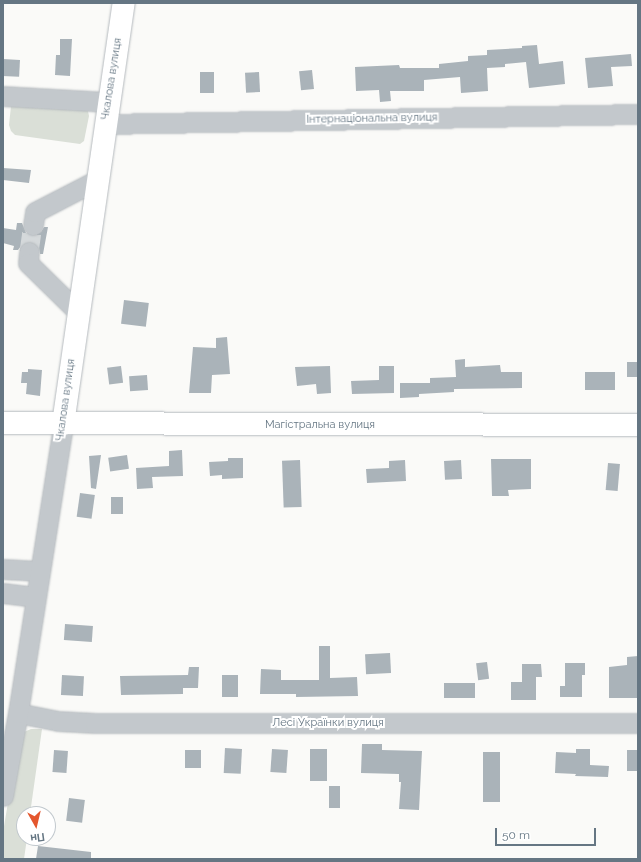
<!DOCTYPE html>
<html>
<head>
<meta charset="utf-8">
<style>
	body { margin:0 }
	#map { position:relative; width:641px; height:862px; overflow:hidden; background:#fafaf8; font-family:Raleway,sans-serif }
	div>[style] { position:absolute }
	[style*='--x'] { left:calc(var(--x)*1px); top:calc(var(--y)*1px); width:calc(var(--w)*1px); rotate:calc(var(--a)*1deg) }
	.green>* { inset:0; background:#dadfd7 }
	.building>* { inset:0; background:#aab3b9; transform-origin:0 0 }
	.minor-tunnel>* { height:19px; margin-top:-9.5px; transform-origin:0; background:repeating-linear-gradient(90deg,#d5d9db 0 19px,transparent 0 29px) }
	.roads { filter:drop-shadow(0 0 1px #b5babe) drop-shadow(0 0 1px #b5babe) }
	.minor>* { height:19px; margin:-9.5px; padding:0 9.5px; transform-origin:9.5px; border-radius:9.5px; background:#c3c8cc }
	.major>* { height:22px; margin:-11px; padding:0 11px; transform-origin:11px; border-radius:11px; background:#fff }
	span { translate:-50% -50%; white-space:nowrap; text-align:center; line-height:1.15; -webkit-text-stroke:4px #fff; paint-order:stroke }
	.street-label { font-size:11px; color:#657683 }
	.frame { position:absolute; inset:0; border:4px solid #657683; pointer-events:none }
	.north { position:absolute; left:16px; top:806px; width:40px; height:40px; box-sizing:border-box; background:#fff; border:1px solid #c1c8cd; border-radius:50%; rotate:172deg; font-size:11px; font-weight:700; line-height:16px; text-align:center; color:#657683 }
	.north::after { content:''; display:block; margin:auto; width:14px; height:18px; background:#e4572e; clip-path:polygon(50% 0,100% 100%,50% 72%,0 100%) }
	.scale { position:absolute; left:495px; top:828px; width:101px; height:18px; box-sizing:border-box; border:2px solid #657683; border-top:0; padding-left:5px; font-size:12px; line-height:14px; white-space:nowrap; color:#657683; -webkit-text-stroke:3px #fff; paint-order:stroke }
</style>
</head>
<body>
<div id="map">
	<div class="green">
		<div style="clip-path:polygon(11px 106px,85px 109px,88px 111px,89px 116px,84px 141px,80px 144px,15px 135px,11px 131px,9px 125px)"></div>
		<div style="clip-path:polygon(31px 729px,42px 729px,30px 814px,24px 814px,24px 838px,27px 838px,24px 859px,3px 859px,3px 832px,19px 738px,24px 732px)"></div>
	</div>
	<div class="building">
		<div style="clip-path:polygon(60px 39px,72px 39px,70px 76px,55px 75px,56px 55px,60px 55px)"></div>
		<div style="clip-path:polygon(537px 45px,539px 64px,563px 61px,565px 84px,529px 88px,526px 62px,505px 64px,505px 67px,487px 68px,488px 91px,461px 93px,460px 77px,424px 80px,424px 91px,390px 91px,391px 101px,380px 102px,379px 90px,356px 91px,355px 67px,399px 65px,400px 68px,439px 68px,439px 64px,468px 61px,468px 56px,487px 55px,487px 50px,522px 48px,522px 46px)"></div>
		<div style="clip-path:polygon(631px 54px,632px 66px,611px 67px,613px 86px,588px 88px,585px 58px)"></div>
		<div style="left:3px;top:59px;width:17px;height:17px;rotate:3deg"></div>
		<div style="left:312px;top:70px;width:19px;height:13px;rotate:84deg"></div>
		<div style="left:200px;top:72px;width:14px;height:21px"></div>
		<div style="left:259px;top:72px;width:20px;height:14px;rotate:87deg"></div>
		<div style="clip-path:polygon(3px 168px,31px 170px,29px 183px,3px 180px)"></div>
		<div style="clip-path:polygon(17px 223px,22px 223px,26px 233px,32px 236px,41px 232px,44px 227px,48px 227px,43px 254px,40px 254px,39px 248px,36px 243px,30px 241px,24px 242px,18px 250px,13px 250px,14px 246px,3px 243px,3px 228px,16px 230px)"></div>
		<div style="left:124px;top:300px;width:25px;height:24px;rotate:7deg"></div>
		<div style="clip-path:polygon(227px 337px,230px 374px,212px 375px,211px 393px,189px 393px,193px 347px,216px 348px,216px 338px)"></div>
		<div style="clip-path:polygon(465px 359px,465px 367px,500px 365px,501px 372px,522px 372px,522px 388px,454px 389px,454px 392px,419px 394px,419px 397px,400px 398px,400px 383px,430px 383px,430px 378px,456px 377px,455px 360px)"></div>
		<div style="left:627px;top:362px;width:11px;height:15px"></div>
		<div style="left:121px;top:366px;width:17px;height:14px;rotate:83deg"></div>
		<div style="clip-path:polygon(330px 366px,331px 393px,317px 394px,316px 384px,297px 386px,295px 367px)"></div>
		<div style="clip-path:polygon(379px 366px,394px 366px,394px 393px,352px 394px,351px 381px,379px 380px)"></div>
		<div style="clip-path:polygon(28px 369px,42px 370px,40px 396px,26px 394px,27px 383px,21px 383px,22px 372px,28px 372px)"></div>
		<div style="left:615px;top:372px;width:18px;height:30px;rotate:90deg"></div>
		<div style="left:147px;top:375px;width:15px;height:18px;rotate:86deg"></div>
		<div style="clip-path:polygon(182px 450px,183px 476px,152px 477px,153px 488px,137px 489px,136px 468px,169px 466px,169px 451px)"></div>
		<div style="clip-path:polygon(101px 455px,96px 489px,91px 488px,89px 456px)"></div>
		<div style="left:127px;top:455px;width:14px;height:19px;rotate:82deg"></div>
		<div style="clip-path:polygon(228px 458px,243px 458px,243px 478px,222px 479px,222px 475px,210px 476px,209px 462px,228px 461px)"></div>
		<div style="clip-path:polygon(491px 459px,531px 459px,531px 489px,508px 490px,509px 496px,492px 496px)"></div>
		<div style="left:300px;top:460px;width:47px;height:18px;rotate:88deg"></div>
		<div style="clip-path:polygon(405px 460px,406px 481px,367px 483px,366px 469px,389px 468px,389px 461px)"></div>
		<div style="left:461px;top:460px;width:19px;height:17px;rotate:87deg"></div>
		<div style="left:608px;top:463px;width:12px;height:27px;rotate:5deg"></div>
		<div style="left:80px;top:493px;width:15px;height:24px;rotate:8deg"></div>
		<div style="left:111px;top:497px;width:12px;height:17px"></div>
		<div style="left:65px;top:624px;width:28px;height:16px;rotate:4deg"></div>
		<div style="clip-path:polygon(319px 646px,330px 646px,330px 678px,357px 677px,358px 696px,296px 697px,296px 694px,260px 694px,261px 669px,281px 670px,281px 680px,319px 680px)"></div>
		<div style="left:390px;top:653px;width:20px;height:25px;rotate:87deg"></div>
		<div style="clip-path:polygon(638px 656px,638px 698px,609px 698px,609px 667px,627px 665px,627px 657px)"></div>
		<div style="left:487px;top:662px;width:17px;height:11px;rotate:83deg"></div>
		<div style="clip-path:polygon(565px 663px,585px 663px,585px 675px,582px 675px,582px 697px,560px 697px,560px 686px,565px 686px)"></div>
		<div style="clip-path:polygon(522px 664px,541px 664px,542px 677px,536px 677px,536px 700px,511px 700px,511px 682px,522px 682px)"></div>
		<div style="clip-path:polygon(189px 667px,199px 667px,198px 688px,183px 688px,183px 694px,121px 695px,120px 676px,188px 675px)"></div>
		<div style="left:62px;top:675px;width:22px;height:20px;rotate:3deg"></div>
		<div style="left:222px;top:675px;width:16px;height:22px"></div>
		<div style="left:444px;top:683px;width:31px;height:15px"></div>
		<div style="clip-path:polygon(362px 744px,382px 744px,382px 750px,422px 751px,419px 810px,399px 809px,401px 782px,399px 782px,399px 774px,361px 773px)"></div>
		<div style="left:225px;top:748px;width:17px;height:25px;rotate:3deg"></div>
		<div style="left:272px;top:749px;width:16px;height:23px;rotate:4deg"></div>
		<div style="left:310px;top:749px;width:17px;height:32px"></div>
		<div style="clip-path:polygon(576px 749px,590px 749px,590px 765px,609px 766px,608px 777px,575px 776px,576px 774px,555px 773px,556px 752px,576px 753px)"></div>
		<div style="left:54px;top:750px;width:14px;height:22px;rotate:4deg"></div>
		<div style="left:185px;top:750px;width:16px;height:18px"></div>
		<div style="left:627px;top:750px;width:11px;height:21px"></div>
		<div style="left:483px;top:752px;width:17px;height:50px"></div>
		<div style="left:329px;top:786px;width:11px;height:22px"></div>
		<div style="left:69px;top:798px;width:16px;height:23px;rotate:7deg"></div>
		<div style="clip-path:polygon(38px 846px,91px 852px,91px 859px,36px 859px)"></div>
	</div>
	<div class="minor-tunnel">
		<div style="--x:29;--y:252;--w:27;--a:-82"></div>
	</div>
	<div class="roads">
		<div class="minor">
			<div style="--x:3;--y:96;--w:105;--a:3.3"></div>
			<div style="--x:105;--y:124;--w:533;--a:-1.07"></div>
			<div style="--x:33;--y:225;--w:13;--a:-81"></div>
			<div style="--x:35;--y:212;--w:70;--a:-27.3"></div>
			<div style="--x:29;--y:252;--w:11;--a:95"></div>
			<div style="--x:28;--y:263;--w:71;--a:44.4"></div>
			<div style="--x:3;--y:569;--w:37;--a:3"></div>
			<div style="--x:3;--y:593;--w:33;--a:7"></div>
			<div style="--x:18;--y:713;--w:41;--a:11.3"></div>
			<div style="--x:58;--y:721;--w:37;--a:3"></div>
			<div style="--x:95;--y:723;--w:543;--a:0"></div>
			<div style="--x:3;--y:796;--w:84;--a:-79.8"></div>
			<div style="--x:18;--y:713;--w:292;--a:-81.1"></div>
		</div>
		<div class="major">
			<div style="--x:3;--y:423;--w:635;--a:0.18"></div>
			<div style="--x:63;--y:424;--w:425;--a:-81.8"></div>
		</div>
	</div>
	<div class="street-label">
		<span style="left:112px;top:79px;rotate:-81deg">Чкалова вулиця</span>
		<span style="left:372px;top:119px;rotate:-1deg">Інтернаціональна вулиця</span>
		<span style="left:66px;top:400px;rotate:-82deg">Чкалова вулиця</span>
		<span style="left:320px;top:425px">Магістральна вулиця</span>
		<span style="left:328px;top:723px">Лесі Українки вулиця</span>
	</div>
	<div class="frame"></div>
	<div class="north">Пн</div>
	<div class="scale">50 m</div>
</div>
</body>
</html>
